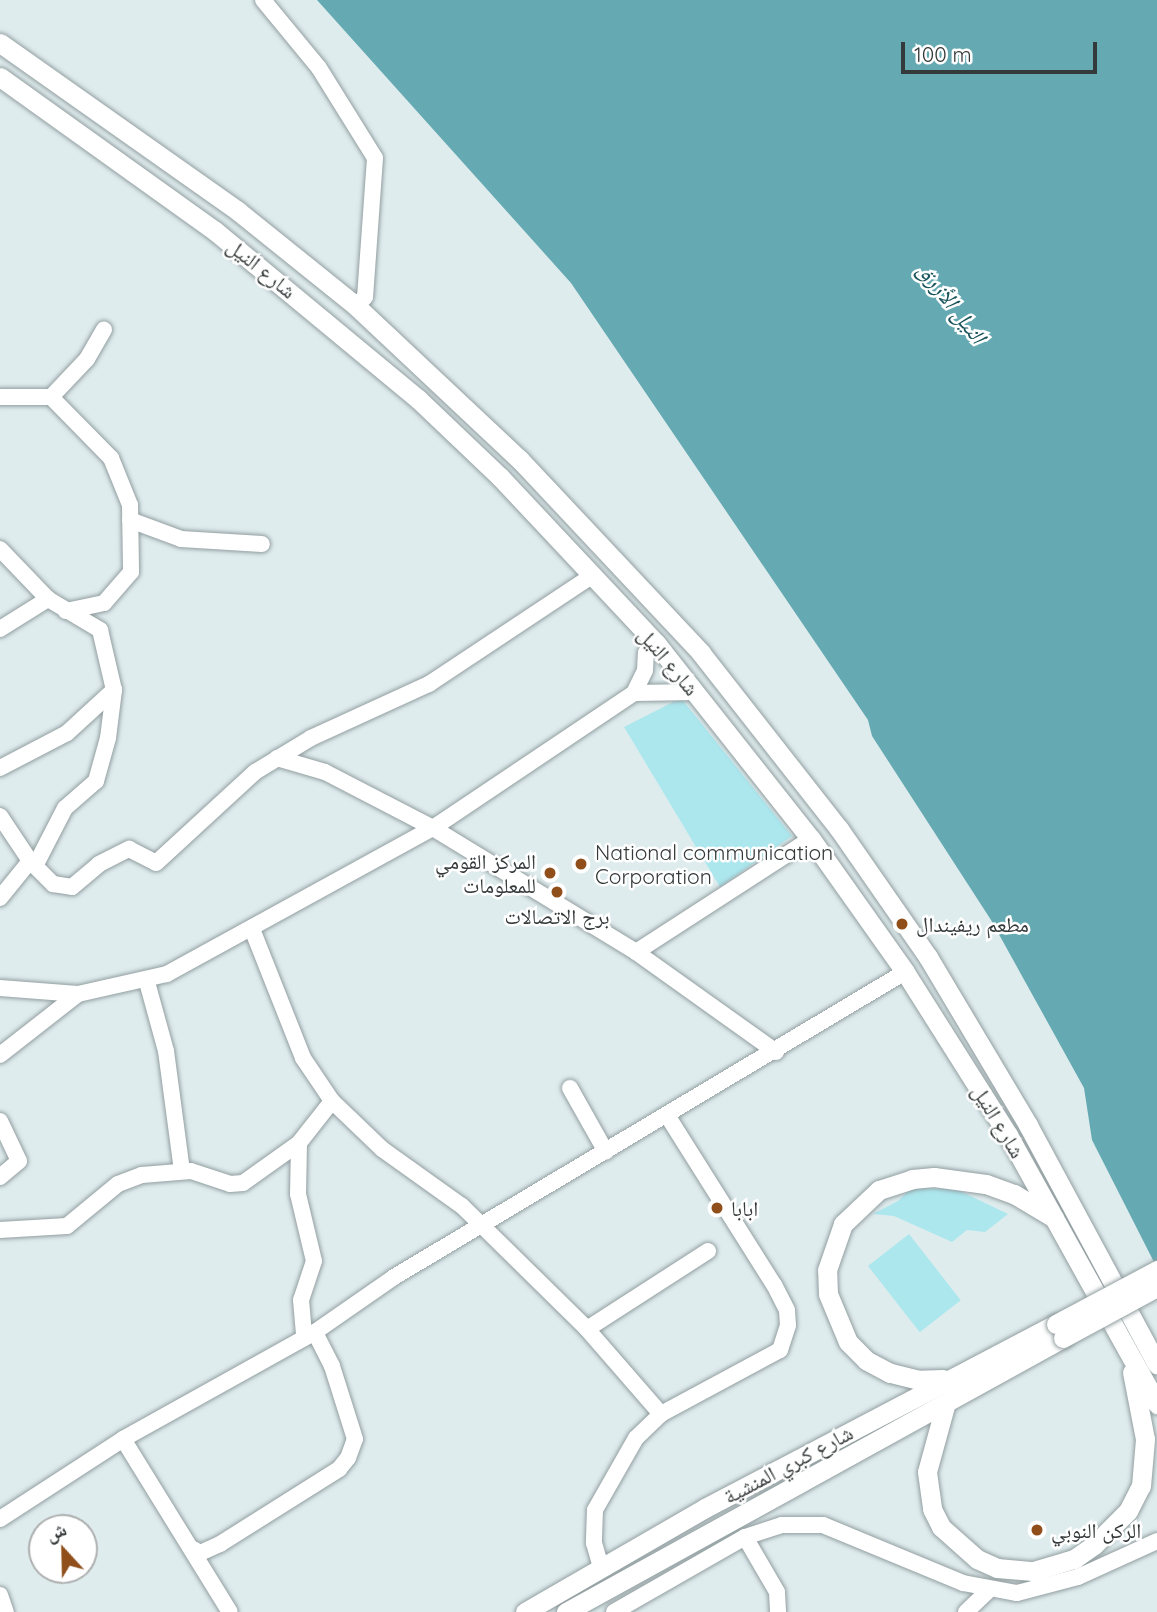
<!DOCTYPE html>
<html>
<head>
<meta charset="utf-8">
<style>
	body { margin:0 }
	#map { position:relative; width:1157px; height:1612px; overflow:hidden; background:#dfecee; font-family:Quicksand,"Noto Naskh Arabic",sans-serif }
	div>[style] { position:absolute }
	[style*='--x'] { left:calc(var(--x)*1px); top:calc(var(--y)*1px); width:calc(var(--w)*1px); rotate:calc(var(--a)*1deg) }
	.green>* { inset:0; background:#ace7ee; transform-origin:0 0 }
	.water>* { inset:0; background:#65aab2 }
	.roads { filter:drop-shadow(0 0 2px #929ea0) drop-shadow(0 0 2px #929ea0) }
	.minor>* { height:16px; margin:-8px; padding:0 8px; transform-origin:8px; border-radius:8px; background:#fff }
	.major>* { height:19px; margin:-9.5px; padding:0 9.5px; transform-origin:9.5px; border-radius:9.5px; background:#fff }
	.bridges { filter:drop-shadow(0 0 2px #929ea0) drop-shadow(0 0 2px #929ea0) }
	.major-bridge>* { height:19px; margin:-9.5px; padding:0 9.5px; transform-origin:9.5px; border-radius:9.5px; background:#fff }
	.dots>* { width:19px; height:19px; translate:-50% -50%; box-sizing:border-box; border:4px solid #fff; border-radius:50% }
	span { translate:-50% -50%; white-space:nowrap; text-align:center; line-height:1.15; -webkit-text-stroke:5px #fff; paint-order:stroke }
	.street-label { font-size:21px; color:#343939 }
	.poi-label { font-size:21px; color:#343939 }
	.left { translate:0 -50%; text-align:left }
	.right { translate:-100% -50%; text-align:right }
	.water-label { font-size:23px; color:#18545a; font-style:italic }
	.north { position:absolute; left:28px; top:1514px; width:70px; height:70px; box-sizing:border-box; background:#fff; border:2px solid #aeb0b0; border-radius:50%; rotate:338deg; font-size:19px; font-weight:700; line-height:28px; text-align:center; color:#343939 }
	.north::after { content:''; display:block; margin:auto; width:24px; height:32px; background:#904f1a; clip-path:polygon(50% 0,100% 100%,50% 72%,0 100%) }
	.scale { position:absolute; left:901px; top:42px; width:196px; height:32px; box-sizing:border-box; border:4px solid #343939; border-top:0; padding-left:9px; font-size:21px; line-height:24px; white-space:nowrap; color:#343939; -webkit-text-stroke:5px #fff; paint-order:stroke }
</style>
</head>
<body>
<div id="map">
	<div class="green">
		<div style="clip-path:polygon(681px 698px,792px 836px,720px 887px,624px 727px)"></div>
		<div style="clip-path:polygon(911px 1188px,956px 1189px,1008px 1214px,985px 1232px,967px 1230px,952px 1242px,894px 1216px,873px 1214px,898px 1201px)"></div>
		<div style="left:909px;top:1234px;width:84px;height:52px;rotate:52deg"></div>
	</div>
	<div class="water">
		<div style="clip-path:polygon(317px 0,1157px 0,1157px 1268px,1092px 1140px,1084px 1088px,991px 920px,872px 736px,868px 720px,571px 283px)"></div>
	</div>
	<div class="roads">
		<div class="minor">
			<div style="--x:263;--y:0;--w:88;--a:50.5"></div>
			<div style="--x:319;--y:68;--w:106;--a:58.1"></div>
			<div style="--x:375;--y:158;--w:139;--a:94.1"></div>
			<div style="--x:365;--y:297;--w:13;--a:135"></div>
			<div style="--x:0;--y:397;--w:51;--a:0"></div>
			<div style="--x:51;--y:397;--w:52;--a:-46.5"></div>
			<div style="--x:87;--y:359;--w:34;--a:-60"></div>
			<div style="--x:51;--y:397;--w:86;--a:45.5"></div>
			<div style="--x:111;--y:458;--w:51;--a:68"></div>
			<div style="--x:130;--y:505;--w:67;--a:89.1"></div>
			<div style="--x:131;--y:572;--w:41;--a:131.1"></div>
			<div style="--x:104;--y:603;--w:39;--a:168"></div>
			<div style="--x:130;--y:520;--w:54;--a:20.4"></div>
			<div style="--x:181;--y:539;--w:81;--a:3.5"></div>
			<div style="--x:0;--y:549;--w:69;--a:46.2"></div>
			<div style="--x:48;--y:599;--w:61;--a:30.8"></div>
			<div style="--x:100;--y:630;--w:62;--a:76.9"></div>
			<div style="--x:114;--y:690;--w:48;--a:97.1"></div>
			<div style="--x:108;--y:738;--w:45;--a:105.6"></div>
			<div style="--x:96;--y:781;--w:41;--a:138.9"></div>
			<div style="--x:65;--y:808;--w:65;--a:117.3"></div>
			<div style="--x:0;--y:629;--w:57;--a:-32"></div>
			<div style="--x:634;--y:693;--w:25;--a:-64"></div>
			<div style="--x:645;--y:670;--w:17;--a:-87"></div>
			<div style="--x:646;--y:653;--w:14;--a:-45"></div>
			<div style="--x:277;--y:758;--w:50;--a:16.3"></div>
			<div style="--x:325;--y:772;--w:122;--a:27.4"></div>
			<div style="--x:433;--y:828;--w:238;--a:31.4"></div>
			<div style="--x:636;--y:952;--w:172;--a:35.5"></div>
			<div style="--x:0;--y:768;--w:76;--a:-27.6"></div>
			<div style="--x:67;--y:733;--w:64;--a:-42.5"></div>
			<div style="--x:0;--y:816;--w:54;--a:56.3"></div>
			<div style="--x:0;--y:898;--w:48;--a:-51"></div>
			<div style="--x:30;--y:861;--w:33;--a:45"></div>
			<div style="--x:53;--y:884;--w:19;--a:9"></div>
			<div style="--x:72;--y:887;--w:35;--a:-40"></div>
			<div style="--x:99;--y:864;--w:34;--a:-27"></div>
			<div style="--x:129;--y:849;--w:30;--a:27"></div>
			<div style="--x:156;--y:863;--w:134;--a:-42.6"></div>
			<div style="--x:255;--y:772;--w:66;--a:-31.3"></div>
			<div style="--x:311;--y:738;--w:130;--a:-24.6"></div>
			<div style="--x:429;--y:684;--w:197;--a:-33.6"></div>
			<div style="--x:252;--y:929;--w:139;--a:68.4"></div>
			<div style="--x:303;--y:1058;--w:52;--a:56"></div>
			<div style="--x:332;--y:1101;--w:69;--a:43.8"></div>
			<div style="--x:382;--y:1149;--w:98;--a:35.5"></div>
			<div style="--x:462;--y:1206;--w:175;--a:44.5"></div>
			<div style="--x:587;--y:1329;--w:113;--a:49"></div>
			<div style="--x:661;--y:1414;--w:35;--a:136"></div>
			<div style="--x:636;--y:1438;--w:83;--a:119.7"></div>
			<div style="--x:595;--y:1510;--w:33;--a:92"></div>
			<div style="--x:594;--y:1543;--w:25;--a:74"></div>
			<div style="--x:636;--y:952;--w:208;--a:-32.9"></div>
			<div style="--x:147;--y:982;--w:72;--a:74.6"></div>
			<div style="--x:166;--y:1051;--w:121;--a:82.4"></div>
			<div style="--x:0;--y:988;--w:78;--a:4.4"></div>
			<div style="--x:78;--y:994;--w:91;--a:-12.7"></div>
			<div style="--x:167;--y:974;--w:303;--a:-28.8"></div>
			<div style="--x:433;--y:828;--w:242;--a:-33.9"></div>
			<div style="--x:634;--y:693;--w:62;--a:-0.9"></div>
			<div style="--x:0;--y:1055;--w:99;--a:-38"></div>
			<div style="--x:570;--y:1088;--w:73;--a:60.6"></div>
			<div style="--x:0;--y:1121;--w:44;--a:64.6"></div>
			<div style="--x:19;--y:1161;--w:25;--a:140"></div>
			<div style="--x:299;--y:1143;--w:51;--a:91.1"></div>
			<div style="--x:298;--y:1194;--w:69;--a:76.6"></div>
			<div style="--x:314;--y:1261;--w:41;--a:108.4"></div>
			<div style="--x:301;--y:1300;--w:38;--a:85"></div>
			<div style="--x:0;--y:1230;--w:67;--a:-3.4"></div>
			<div style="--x:67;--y:1226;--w:66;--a:-39.5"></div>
			<div style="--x:118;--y:1184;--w:26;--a:-21"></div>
			<div style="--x:142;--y:1175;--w:49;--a:-4.7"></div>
			<div style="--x:191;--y:1171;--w:41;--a:18.4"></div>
			<div style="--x:230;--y:1184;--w:13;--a:-4"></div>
			<div style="--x:243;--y:1183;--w:69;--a:-35.5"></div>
			<div style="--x:299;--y:1143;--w:53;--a:-51.8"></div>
			<div style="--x:587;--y:1329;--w:144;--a:-32.8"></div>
			<div style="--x:661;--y:1414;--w:135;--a:-28.3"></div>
			<div style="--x:780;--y:1350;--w:26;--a:-72"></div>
			<div style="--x:788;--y:1325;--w:15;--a:-94"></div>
			<div style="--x:787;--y:1310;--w:28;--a:-117"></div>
			<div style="--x:774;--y:1285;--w:201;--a:-122.2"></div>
			<div style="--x:123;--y:1439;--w:203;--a:58.3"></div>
			<div style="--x:0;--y:1519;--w:147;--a:-33"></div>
			<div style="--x:123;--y:1439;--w:220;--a:-29.1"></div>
			<div style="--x:315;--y:1332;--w:96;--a:-34.8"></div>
			<div style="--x:394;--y:1277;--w:595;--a:-30.83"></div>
			<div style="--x:745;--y:1537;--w:64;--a:59.8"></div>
			<div style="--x:777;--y:1592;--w:20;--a:87"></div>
			<div style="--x:193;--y:1549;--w:8;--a:30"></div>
			<div style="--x:200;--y:1553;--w:22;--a:-24"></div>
			<div style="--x:220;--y:1544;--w:141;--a:-32.2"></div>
			<div style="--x:339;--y:1469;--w:14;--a:-51"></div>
			<div style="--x:348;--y:1458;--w:20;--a:-70"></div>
			<div style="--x:355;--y:1439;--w:77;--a:-107.5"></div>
			<div style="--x:332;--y:1366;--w:38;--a:-117"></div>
			<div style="--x:0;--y:1595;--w:18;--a:71"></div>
			<div style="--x:614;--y:1612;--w:151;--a:-29.8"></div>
			<div style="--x:745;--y:1537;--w:39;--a:-18"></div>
			<div style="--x:782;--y:1525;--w:41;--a:0"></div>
			<div style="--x:823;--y:1525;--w:152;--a:22.5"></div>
			<div style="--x:963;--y:1583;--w:55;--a:10.5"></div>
			<div style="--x:1017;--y:1593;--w:63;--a:-14.7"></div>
			<div style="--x:1078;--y:1577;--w:87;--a:-24.5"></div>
			<div style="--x:966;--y:1612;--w:30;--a:-44"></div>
		</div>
		<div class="major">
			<div style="--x:0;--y:43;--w:291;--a:35.2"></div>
			<div style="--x:238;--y:211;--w:151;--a:38.8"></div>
			<div style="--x:356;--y:306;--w:225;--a:43.2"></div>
			<div style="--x:520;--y:460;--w:265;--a:46.8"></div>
			<div style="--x:701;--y:653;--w:224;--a:51.9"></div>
			<div style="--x:839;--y:829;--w:156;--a:55.2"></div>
			<div style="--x:928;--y:957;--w:196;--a:59.2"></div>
			<div style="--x:1028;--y:1125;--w:272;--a:61.7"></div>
			<div style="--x:0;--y:77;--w:264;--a:35.6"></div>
			<div style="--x:215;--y:231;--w:264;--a:39.6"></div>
			<div style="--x:418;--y:399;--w:113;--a:43.6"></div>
			<div style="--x:500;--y:477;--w:228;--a:46.8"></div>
			<div style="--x:656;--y:643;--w:250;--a:51.7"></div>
			<div style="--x:811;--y:839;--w:163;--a:54.7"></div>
			<div style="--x:905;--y:972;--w:193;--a:57.7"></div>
			<div style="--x:1008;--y:1135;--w:308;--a:61"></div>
			<div style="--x:943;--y:1379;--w:24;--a:178"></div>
			<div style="--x:919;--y:1380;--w:30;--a:-166"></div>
			<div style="--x:890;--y:1373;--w:27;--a:-152"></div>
			<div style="--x:866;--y:1360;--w:25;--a:-135"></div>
			<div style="--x:848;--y:1342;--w:52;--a:-112.6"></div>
			<div style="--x:828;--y:1294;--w:24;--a:-92"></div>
			<div style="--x:827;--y:1270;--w:49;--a:-70.8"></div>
			<div style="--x:843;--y:1224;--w:50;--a:-43.4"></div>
			<div style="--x:879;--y:1190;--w:35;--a:-18"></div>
			<div style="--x:912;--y:1179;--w:22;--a:-5"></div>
			<div style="--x:934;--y:1177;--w:52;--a:7.7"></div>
			<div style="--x:986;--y:1184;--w:30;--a:20"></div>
			<div style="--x:1014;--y:1194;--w:47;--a:31"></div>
			<div style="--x:945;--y:1406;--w:68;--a:105.3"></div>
			<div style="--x:927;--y:1472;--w:37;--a:82"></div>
			<div style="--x:932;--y:1509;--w:20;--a:63"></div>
			<div style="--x:941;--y:1527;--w:48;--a:41.6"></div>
			<div style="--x:977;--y:1559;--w:22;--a:24"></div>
			<div style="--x:997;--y:1568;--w:36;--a:5"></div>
			<div style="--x:1033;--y:1571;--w:43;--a:-16.3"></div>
			<div style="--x:1074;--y:1559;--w:24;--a:-35"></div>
			<div style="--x:1094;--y:1545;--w:48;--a:-45"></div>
			<div style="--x:1128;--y:1511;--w:28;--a:-63"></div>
			<div style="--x:1141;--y:1486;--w:47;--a:-85.1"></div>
			<div style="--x:1145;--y:1439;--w:68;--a:-101"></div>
			<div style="--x:525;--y:1612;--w:208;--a:-30"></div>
			<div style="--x:705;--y:1508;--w:396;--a:-27.7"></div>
			<div style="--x:566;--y:1612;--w:568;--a:-28.87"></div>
		</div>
	</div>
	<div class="bridges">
		<div class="major-bridge">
			<div style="--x:1056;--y:1324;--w:115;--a:-28.1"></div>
			<div style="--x:1063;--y:1338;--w:107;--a:-28.5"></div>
		</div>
	</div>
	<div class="dots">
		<div style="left:581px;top:864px;background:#904f1a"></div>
		<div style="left:550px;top:873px;background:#904f1a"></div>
		<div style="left:557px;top:892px;background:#904f1a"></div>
		<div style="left:902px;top:924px;background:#904f1a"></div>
		<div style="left:717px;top:1208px;background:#904f1a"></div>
		<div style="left:1037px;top:1530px;background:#904f1a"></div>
	</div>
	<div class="street-label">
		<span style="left:262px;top:268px;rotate:39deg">شارع النيل</span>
		<span style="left:669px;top:661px;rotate:50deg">شارع النيل</span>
		<span style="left:999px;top:1121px;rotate:59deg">شارع النيل</span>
		<span style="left:788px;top:1464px;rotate:-28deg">شارع كبري المنشية</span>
	</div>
	<div class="poi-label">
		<span class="left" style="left:595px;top:864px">National communication<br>Corporation</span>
		<span class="right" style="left:536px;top:873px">المركز القومي<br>للمعلومات</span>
		<span style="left:557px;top:916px">برج الاتصالات</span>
		<span class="left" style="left:916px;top:924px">مطعم ريفيندال</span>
		<span class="left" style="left:731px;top:1208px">ابابا</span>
		<span class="left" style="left:1051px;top:1530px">الركن النوبي</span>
	</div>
	<div class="water-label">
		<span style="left:952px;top:303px;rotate:52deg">النيل الأزرق</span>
	</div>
	<div class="north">ش</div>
	<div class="scale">100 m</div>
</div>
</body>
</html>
